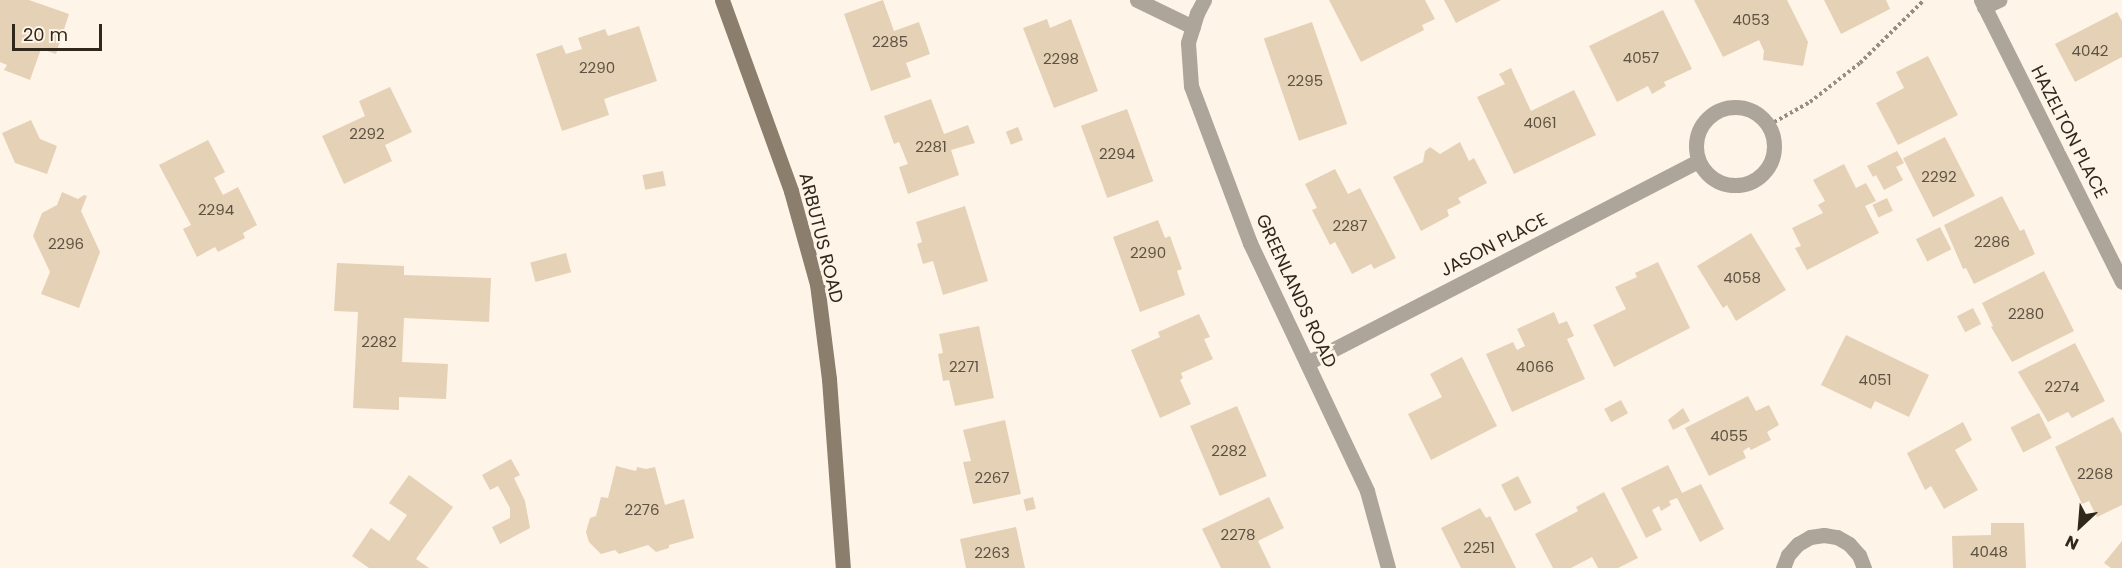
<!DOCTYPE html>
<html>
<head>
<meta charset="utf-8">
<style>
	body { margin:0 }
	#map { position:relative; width:2122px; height:568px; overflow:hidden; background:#fef4e7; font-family:Poppins,sans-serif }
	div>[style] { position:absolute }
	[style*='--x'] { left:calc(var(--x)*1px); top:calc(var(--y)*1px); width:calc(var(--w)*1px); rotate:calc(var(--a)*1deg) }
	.building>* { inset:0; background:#e5d1b6; transform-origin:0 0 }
	.path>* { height:4px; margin-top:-2px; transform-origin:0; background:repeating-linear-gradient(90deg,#978e81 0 3px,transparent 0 6px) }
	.minor>* { height:15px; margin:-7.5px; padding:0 7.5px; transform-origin:7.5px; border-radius:7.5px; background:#ada599 }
	.minor>.ring { margin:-7.5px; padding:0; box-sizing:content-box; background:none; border:15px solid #ada599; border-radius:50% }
	.secondary>* { height:15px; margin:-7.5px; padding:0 7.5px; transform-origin:7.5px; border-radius:7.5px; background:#8b7e6d }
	span { translate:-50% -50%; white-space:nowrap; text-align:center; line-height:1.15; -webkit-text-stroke:6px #fef4e7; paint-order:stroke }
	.number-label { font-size:15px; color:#5e5242 }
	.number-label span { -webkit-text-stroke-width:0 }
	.street-label { font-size:18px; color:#31281c }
	.north { position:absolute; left:2050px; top:496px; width:60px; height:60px; -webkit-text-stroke:4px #fef4e7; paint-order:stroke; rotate:206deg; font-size:16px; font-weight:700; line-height:24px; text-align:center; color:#31281c }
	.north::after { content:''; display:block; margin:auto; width:21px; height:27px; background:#31281c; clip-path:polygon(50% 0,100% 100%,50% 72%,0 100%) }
	.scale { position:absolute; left:12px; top:24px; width:90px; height:27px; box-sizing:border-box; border:3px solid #31281c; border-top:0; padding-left:8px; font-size:18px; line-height:21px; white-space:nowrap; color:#31281c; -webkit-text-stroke:4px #fef4e7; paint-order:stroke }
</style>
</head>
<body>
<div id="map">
	<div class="building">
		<div style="clip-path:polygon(0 0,29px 0,69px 14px,56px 54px,41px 49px,30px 80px,4px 70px,7px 65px,0 62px)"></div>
		<div style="clip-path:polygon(883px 0,894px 31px,919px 22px,930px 54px,906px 63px,911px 77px,871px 91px,844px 14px)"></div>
		<div style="clip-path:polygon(1329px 0,1425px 0,1435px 19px,1422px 25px,1424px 30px,1361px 62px)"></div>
		<div style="clip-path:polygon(1444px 0,1501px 0,1456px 23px)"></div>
		<div style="clip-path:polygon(1694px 0,1787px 0,1808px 42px,1803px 66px,1763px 60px,1764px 51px,1759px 40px,1723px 57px)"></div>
		<div style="clip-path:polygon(1824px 0,1886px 0,1890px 9px,1841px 34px)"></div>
		<div style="clip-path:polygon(1663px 10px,1692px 69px,1664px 82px,1666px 86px,1652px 94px,1648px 86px,1617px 102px,1589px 46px)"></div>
		<div style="clip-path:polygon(2117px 12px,2122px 21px,2122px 57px,2075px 82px,2055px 44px)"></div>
		<div style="clip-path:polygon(1047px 19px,1050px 28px,1071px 19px,1098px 91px,1054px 108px,1023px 28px)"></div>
		<div style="left:1312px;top:22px;width:108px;height:51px;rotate:71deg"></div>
		<div style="clip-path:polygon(639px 26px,657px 81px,604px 99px,609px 115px,562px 131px,536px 54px,562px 45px,566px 54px,582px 49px,578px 38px,605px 29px,608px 36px)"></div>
		<div style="clip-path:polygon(1928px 56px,1958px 115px,1898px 145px,1876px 103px,1904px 88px,1896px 72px)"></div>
		<div style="clip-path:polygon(1511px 68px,1531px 111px,1574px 90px,1596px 135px,1514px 174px,1477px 97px,1505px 84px,1499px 74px)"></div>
		<div style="clip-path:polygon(390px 87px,412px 132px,385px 145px,392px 161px,344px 184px,322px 136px,365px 116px,359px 101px)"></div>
		<div style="clip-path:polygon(931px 99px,944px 134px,968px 125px,975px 143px,951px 150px,959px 175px,908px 194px,899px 167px,908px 164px,899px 142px,894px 144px,884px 116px)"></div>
		<div style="left:1127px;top:109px;width:77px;height:49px;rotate:70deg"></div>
		<div style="clip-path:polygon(31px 120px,40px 139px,57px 146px,47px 174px,15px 163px,2px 133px)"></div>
		<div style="left:1018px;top:127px;width:14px;height:13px;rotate:69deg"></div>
		<div style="left:1945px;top:137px;width:66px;height:47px;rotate:63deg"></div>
		<div style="clip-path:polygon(208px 140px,225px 172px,214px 178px,223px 195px,238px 187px,257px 225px,243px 233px,245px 238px,218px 252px,215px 247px,197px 257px,183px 229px,191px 225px,159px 165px)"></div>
		<div style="clip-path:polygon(1460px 142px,1469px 161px,1474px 158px,1487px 183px,1458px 198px,1461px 203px,1447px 210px,1449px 216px,1421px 231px,1393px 177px,1423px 162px,1425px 151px,1430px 147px,1440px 154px)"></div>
		<div style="clip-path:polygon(1897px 151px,1904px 163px,1896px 167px,1903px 180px,1884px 190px,1876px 175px,1873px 177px,1867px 166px)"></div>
		<div style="clip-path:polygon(1844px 164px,1856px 188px,1866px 183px,1876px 201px,1865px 206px,1879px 233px,1807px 270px,1795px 248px,1801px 246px,1792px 228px,1823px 213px,1818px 205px,1825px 201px,1813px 180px)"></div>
		<div style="clip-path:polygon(1335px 169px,1348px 194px,1360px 188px,1396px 258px,1374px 269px,1371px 264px,1352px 274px,1335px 242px,1330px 245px,1312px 210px,1317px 208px,1305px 184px)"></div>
		<div style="left:663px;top:171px;width:15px;height:21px;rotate:79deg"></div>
		<div style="clip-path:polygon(62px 192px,78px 199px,84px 195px,87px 196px,81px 211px,100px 252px,79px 308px,41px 294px,50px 272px,33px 236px,42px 213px,57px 205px)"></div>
		<div style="clip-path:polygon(2002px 196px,2020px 231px,2024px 229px,2035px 254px,1974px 284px,1966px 268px,1963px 269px,1944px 225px)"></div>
		<div style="left:1887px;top:198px;width:14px;height:16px;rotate:65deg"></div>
		<div style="clip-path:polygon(965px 206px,988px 281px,943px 295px,933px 261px,923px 264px,917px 244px,922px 242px,916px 222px)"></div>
		<div style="clip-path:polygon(1158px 220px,1165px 238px,1170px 236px,1182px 269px,1177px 271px,1185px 295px,1140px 312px,1113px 237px)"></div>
		<div style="left:1940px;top:227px;width:25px;height:27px;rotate:63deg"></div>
		<div style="clip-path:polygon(1751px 233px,1786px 290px,1736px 321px,1727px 305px,1723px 308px,1697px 266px)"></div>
		<div style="left:566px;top:253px;width:20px;height:37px;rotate:75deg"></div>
		<div style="clip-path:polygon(1658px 262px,1690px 328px,1614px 367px,1593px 325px,1626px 309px,1615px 287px,1637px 277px,1635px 273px)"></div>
		<div style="clip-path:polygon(337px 263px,404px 266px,404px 275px,491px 278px,489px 322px,404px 318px,402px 362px,448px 364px,446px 399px,399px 397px,399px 410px,353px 408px,358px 312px,334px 311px)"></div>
		<div style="clip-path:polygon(2044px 271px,2074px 331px,2012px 362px,1991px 327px,1993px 326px,1982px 303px)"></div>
		<div style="left:1973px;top:308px;width:18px;height:18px;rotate:63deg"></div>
		<div style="clip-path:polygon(1554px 312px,1559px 324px,1567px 321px,1574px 336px,1567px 339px,1585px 379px,1512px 412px,1486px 354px,1513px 342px,1517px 350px,1525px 346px,1517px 329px)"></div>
		<div style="clip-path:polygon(1199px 314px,1210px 337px,1204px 339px,1213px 359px,1181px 373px,1183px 378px,1180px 380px,1191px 404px,1160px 418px,1131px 350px,1160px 337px,1158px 332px)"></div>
		<div style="clip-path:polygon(979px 326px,994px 398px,955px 406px,949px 380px,943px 381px,938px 354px,943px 353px,939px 334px)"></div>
		<div style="clip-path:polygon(1846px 335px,1929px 375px,1909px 417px,1875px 401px,1871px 409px,1821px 385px)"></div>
		<div style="clip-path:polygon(2075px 343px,2105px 401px,2072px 418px,2068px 412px,2048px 422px,2018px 372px)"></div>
		<div style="clip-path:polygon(1462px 357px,1497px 426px,1431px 460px,1408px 414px,1442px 397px,1430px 374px)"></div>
		<div style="clip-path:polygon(1748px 396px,1756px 411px,1769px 405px,1779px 425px,1767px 432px,1771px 440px,1751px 450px,1749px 447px,1743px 451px,1746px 458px,1709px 476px,1685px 428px)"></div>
		<div style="left:1621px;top:400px;width:15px;height:19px;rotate:62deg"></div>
		<div style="left:1237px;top:406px;width:76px;height:51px;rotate:67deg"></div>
		<div style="clip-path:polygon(1683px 408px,1690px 421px,1673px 430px,1668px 420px)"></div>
		<div style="left:2039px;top:413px;width:28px;height:32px;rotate:63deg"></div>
		<div style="clip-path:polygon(2113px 417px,2122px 434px,2122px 505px,2097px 517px,2089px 501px,2082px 504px,2055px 447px)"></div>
		<div style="clip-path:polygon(1005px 420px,1021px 494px,973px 504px,963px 462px,971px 461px,963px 430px)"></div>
		<div style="clip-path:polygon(1963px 422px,1972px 440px,1955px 450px,1978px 490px,1944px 509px,1931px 486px,1925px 490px,1907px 453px)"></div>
		<div style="clip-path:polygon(511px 459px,520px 475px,514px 478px,525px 501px,530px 528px,500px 544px,492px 527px,510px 518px,510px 508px,498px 486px,490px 490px,482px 475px)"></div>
		<div style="clip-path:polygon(1668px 465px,1682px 493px,1701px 484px,1724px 529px,1700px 542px,1677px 498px,1669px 501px,1671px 505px,1661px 511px,1659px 506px,1652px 510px,1662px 530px,1646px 538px,1621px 488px)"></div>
		<div style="clip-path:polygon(616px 466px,636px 471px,637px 467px,646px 469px,655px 467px,665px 505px,684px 499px,694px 538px,669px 545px,669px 548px,656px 552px,648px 545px,619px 554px,615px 550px,601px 554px,589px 542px,586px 532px,590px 518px,596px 516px,601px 497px,608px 498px)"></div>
		<div style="clip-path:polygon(409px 475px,453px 507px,416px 559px,429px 568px,369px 568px,352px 556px,371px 528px,389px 541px,407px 515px,389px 503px)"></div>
		<div style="left:1518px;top:476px;width:30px;height:19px;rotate:63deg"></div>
		<div style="clip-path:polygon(1604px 492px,1638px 558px,1618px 568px,1598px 568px,1592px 557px,1571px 568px,1553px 568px,1535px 534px,1578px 511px,1576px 507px)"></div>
		<div style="left:1033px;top:497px;width:12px;height:10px;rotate:76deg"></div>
		<div style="clip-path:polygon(1269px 497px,1284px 528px,1258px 541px,1271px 568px,1221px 568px,1202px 529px)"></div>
		<div style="clip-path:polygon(1480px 508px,1486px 518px,1490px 516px,1516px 568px,1461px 568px,1441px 528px)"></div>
		<div style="clip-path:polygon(1991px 523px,2024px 523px,2026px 568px,1953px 568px,1952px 536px,1991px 535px)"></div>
		<div style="clip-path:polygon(1016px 527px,1025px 568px,966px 568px,960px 539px)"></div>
		<div style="clip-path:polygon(2122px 541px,2122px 568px,2111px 568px,2104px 563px)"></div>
	</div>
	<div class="path">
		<div style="--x:1769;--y:125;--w:47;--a:-29.3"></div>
		<div style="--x:1810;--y:102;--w:63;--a:-38"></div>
		<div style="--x:1860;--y:63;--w:90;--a:-44.5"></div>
	</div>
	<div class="minor">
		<div style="--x:1137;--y:0;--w:62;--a:25.7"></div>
		<div style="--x:1204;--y:0;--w:15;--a:118"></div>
		<div style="--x:1197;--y:13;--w:31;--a:107"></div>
		<div style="--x:1188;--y:43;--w:43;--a:86"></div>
		<div style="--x:1191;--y:86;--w:168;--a:69.4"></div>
		<div style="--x:1250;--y:243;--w:274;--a:64.7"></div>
		<div style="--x:1367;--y:491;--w:80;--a:74.7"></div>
		<div style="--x:1981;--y:0;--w:315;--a:63.4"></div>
		<div style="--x:1984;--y:7;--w:17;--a:-25"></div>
		<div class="ring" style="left:1696px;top:107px;width:63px;height:63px"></div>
		<div style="--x:1307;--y:363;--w:440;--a:-27.3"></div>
		<div style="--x:1783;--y:568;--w:14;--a:-69"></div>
		<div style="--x:1788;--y:555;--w:15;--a:-48"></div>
		<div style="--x:1798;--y:544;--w:14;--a:-30"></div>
		<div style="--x:1810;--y:537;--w:14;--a:-8"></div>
		<div style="--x:1824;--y:535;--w:13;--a:9"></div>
		<div style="--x:1837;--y:537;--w:14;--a:30"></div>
		<div style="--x:1849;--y:544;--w:15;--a:48"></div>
		<div style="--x:1859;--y:555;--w:14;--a:69"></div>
	</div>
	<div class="secondary">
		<div style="--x:722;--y:0;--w:203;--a:70.1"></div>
		<div style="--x:791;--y:191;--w:97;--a:74.4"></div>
		<div style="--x:817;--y:284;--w:96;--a:82.8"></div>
		<div style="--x:829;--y:379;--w:190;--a:85.8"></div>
	</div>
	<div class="number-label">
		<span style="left:1751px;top:20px">4053</span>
		<span style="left:890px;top:42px">2285</span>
		<span style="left:2090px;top:51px">4042</span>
		<span style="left:1641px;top:58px">4057</span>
		<span style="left:1061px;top:59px">2298</span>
		<span style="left:597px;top:68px">2290</span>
		<span style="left:1305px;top:81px">2295</span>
		<span style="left:1540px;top:123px">4061</span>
		<span style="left:367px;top:134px">2292</span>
		<span style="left:931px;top:147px">2281</span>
		<span style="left:1117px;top:154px">2294</span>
		<span style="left:1939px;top:177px">2292</span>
		<span style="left:216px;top:210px">2294</span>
		<span style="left:1350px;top:226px">2287</span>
		<span style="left:1992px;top:242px">2286</span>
		<span style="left:66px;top:244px">2296</span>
		<span style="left:1148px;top:253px">2290</span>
		<span style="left:1742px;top:278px">4058</span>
		<span style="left:2026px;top:314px">2280</span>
		<span style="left:379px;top:342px">2282</span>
		<span style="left:964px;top:367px">2271</span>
		<span style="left:1535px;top:367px">4066</span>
		<span style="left:1875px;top:380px">4051</span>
		<span style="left:2062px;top:387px">2274</span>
		<span style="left:1729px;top:436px">4055</span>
		<span style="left:1229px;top:451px">2282</span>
		<span style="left:2095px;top:474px">2268</span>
		<span style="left:992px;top:478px">2267</span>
		<span style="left:642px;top:510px">2276</span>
		<span style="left:1238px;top:535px">2278</span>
		<span style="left:1479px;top:548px">2251</span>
		<span style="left:1989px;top:552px">4048</span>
		<span style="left:992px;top:553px">2263</span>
	</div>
	<div class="street-label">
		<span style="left:2069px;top:132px;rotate:63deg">HAZELTON PLACE</span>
		<span style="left:821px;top:238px;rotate:76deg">ARBUTUS ROAD</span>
		<span style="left:1494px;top:245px;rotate:-27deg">JASON PLACE</span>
		<span style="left:1296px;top:291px;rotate:65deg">GREENLANDS ROAD</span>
	</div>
	<div class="north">N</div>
	<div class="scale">20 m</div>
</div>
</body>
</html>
